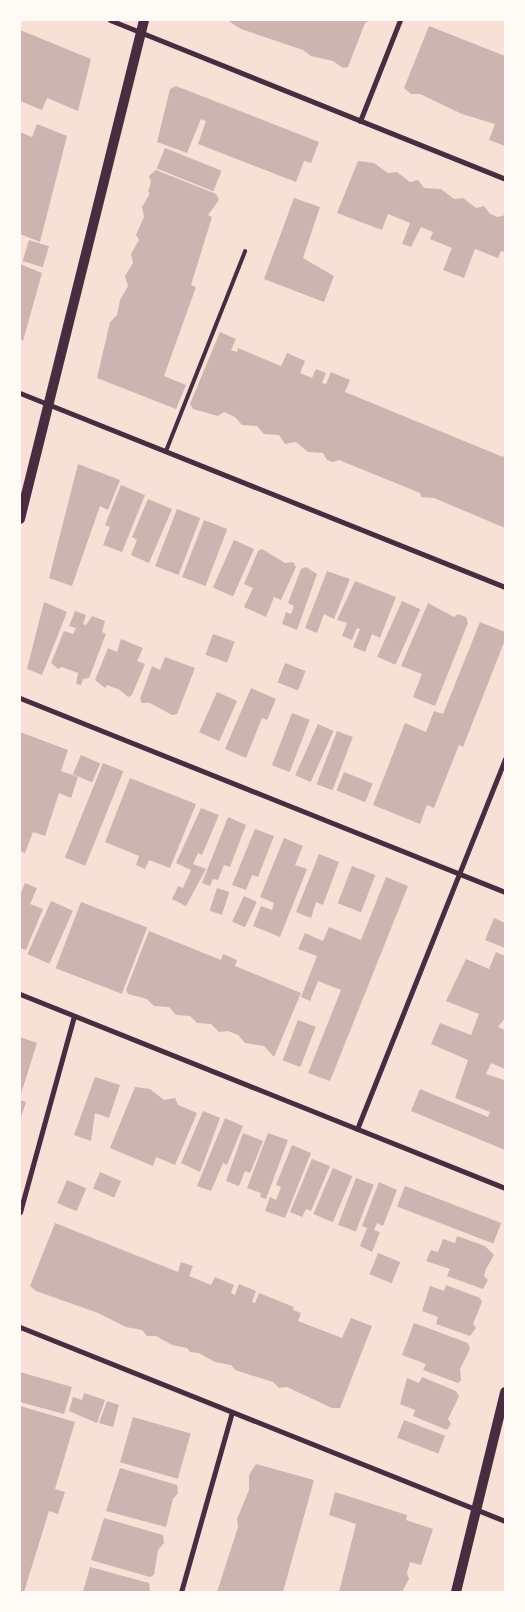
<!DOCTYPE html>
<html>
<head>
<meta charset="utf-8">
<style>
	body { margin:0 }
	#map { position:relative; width:525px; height:1612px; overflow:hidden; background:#f7e1d7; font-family:Manrope,sans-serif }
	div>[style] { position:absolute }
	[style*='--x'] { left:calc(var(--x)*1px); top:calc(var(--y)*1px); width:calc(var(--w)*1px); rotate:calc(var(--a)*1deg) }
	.building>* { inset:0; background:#ccb4b1; transform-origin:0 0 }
	.service>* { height:4px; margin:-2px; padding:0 2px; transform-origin:2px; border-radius:2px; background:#4a2c40 }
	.minor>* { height:5px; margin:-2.5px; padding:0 2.5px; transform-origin:2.5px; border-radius:2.5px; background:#4a2c40 }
	.secondary>* { height:10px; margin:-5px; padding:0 5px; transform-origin:5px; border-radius:5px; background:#4a2c40 }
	span { translate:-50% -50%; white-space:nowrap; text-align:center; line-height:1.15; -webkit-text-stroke:5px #fffaf5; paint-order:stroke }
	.frame { position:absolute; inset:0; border:21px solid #fffaf5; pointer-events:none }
</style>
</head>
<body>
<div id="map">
	<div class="building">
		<div style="clip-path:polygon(227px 20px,370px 20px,365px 23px,348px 67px,343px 68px,333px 61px,311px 56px,303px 50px,241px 29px)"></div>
		<div style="clip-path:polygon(429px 26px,505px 56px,505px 146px,489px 140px,495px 124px,462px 114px,420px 94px,411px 94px,404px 88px)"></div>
		<div style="clip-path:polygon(20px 30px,91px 59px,78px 111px,47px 98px,42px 110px,20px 101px)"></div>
		<div style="clip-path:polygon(176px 86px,319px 142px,311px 163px,304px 161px,296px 182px,198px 144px,206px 121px,201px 119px,187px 153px,157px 142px,170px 89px)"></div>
		<div style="clip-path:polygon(37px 124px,67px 136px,40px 242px,20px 234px,20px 132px,32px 137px)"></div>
		<div style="left:165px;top:148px;width:61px;height:22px;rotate:22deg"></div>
		<div style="clip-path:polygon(358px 161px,374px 163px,388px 173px,397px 172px,410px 182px,418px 180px,424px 188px,441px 189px,454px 199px,463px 198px,476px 208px,484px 206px,490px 214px,498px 217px,505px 215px,505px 252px,501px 251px,498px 258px,475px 249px,464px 278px,443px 270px,452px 248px,430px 239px,433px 232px,421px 227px,411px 247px,402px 244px,410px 223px,388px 214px,382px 230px,337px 213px)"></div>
		<div style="clip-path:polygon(156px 170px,216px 194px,219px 200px,208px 215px,212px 217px,191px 285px,196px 287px,164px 376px,186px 385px,176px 409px,97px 378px,110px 322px,117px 315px,120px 300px,128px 286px,125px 276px,133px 263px,131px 254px,139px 240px,136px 235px,144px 217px,142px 207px,150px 193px,148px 192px,151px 182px,149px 176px)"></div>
		<div style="clip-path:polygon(294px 198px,320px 207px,303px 258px,334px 276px,324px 302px,264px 279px)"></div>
		<div style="left:29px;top:240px;width:21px;height:22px;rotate:17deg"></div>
		<div style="clip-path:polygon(20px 264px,42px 273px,23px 341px,20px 340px)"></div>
		<div style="clip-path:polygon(220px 332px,236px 339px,231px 350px,237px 352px,238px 348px,281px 366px,287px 353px,305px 361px,300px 373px,312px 378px,316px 369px,326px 373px,322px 383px,326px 384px,331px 372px,350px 380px,345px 392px,503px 457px,505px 454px,505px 528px,434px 498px,421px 497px,420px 493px,339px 460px,333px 462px,327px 460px,323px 453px,308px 452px,296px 442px,285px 444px,279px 435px,264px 434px,257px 426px,242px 425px,235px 417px,224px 412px,218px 416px,193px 409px,190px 404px)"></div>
		<div style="clip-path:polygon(78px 464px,120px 480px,108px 510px,100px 506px,72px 586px,49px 578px)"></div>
		<div style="clip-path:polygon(121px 485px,145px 495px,122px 552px,103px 545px,110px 527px,105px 525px)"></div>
		<div style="clip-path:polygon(148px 499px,172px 509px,149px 563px,131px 555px,137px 540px,132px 537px)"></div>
		<div style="left:177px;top:509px;width:25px;height:61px;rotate:21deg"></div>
		<div style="left:204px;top:520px;width:25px;height:61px;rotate:21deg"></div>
		<div style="left:234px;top:540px;width:22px;height:52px;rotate:24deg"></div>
		<div style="clip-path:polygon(262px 549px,285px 563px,293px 562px,296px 567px,281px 600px,274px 597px,266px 617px,244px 607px,253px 588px,244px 584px,258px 551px)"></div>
		<div style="clip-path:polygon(306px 567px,317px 574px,297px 630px,282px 624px,286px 612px,291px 614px,294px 606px,288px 603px,301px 569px)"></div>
		<div style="clip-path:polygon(327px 571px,350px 579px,334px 619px,324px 614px,317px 633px,305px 628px)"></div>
		<div style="clip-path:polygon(355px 581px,396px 597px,380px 638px,372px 634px,365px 652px,353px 647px,360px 629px,357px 628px,352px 640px,342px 636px,347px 623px,337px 620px)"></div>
		<div style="left:402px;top:601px;width:20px;height:61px;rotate:24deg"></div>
		<div style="clip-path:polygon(44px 602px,67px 612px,42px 675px,27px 669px)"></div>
		<div style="clip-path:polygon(428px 603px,454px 617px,458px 614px,466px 617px,468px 623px,435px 706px,413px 697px,422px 674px,401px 666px)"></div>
		<div style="clip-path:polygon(75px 611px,86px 615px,83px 624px,86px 625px,92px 616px,105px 621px,102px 632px,106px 634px,89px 678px,83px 679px,81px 685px,76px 684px,78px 673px,62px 667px,58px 669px,51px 663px,64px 631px,73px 634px,76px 628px,69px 626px)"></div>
		<div style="clip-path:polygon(480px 622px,505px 632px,505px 640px,463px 747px,459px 745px,434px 808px,427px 805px,420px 824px,373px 805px,405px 723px,426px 732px,434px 711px,443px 714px)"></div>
		<div style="left:213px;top:634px;width:23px;height:22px;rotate:20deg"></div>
		<div style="clip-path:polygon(121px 639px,143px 648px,137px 661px,145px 664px,132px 695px,128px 697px,120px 690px,107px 685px,105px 688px,95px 680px,108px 648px,117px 652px)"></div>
		<div style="clip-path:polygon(165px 657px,195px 668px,177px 714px,172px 715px,150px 703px,142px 703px,140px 699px,152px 666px,160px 670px)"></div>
		<div style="left:285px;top:663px;width:22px;height:21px;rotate:21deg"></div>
		<div style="clip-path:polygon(251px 688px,276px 699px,267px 720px,262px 718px,246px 758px,225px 749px)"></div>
		<div style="left:217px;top:692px;width:22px;height:44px;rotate:24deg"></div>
		<div style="left:292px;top:713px;width:19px;height:56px;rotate:21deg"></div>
		<div style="left:318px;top:724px;width:17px;height:56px;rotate:24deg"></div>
		<div style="left:337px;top:731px;width:17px;height:57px;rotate:21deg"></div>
		<div style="clip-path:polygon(20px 732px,68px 750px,61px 771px,78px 777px,71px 798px,59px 793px,45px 836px,33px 832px,25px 853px,20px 851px)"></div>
		<div style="left:81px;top:755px;width:21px;height:21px;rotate:23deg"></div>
		<div style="left:103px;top:763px;width:22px;height:102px;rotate:22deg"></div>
		<div style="left:344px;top:772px;width:31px;height:20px;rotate:22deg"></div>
		<div style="clip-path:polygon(130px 778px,196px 804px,170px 868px,149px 860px,145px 869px,136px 865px,139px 856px,105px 842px)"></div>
		<div style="clip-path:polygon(201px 808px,219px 815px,202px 855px,198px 853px,193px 864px,206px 869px,186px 906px,172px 899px,178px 886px,183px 888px,191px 870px,176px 863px)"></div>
		<div style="clip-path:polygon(228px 817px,246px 825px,230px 867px,224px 865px,218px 880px,213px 879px,210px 886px,202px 883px)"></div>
		<div style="clip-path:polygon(255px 829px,274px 836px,258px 877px,252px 875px,246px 890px,232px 885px)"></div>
		<div style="clip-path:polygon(284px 838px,303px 846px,295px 865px,307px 869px,280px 937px,253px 926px,261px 906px,272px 910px,274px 903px,260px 897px)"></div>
		<div style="clip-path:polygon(319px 854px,339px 862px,323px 905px,316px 902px,311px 918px,296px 912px)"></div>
		<div style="left:352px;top:866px;width:25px;height:40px;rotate:21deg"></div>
		<div style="clip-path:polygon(386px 877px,408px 886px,330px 1081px,308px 1073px,341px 990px,318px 981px,310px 1001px,301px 997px,317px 956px,298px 949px,305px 933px,323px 941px,329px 927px,361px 940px)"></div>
		<div style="clip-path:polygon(25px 883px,37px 888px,30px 904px,43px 909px,26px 950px,20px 948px,20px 895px)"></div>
		<div style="left:217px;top:888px;width:13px;height:24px;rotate:18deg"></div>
		<div style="left:244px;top:896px;width:14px;height:28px;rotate:25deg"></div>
		<div style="left:51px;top:901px;width:24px;height:58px;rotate:24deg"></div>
		<div style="left:81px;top:902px;width:71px;height:71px;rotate:21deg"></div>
		<div style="clip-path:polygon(494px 918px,505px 923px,505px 948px,485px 940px)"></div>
		<div style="clip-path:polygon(149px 931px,221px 960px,223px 954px,237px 960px,235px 966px,301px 993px,274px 1057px,264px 1046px,245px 1043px,238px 1035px,228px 1031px,219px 1032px,211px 1024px,197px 1023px,190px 1016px,176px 1015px,169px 1007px,154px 1006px,147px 999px,128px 994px,126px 990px)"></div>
		<div style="clip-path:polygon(496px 952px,505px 956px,505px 1018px,498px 1027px,505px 1030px,505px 1069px,491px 1063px,486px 1074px,504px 1080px,505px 1077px,505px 1150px,411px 1111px,420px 1089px,488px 1117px,490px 1112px,455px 1098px,468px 1060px,431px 1044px,440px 1023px,471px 1035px,479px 1014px,446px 1001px,466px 959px,489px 969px)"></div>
		<div style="left:298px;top:1020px;width:19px;height:43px;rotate:21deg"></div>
		<div style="clip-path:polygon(20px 1037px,37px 1043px,20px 1097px)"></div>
		<div style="clip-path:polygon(95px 1077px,120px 1085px,109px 1118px,95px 1113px,91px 1141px,74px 1135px)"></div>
		<div style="clip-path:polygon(135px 1087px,150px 1089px,164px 1100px,175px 1098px,178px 1105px,197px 1113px,175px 1165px,156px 1157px,153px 1166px,110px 1148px)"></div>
		<div style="clip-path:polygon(20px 1100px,26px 1102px,20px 1120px)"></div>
		<div style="clip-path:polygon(203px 1111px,220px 1118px,200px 1172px,181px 1163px)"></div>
		<div style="clip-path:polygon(225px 1118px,243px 1126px,227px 1165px,223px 1163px,211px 1191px,197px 1186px)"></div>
		<div style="clip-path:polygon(243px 1133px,263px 1141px,250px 1173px,245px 1171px,239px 1186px,226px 1181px)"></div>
		<div style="clip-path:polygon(268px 1133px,288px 1140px,266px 1199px,260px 1197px,261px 1193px,247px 1188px)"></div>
		<div style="clip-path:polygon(292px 1145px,311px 1153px,285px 1218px,265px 1211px,270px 1197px,276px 1200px,281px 1187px,276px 1185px)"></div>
		<div style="clip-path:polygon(312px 1159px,330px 1166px,311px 1211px,306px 1209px,302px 1217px,290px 1212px)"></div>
		<div style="left:333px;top:1168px;width:21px;height:50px;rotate:23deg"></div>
		<div style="left:100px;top:1172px;width:23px;height:18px;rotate:23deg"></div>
		<div style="left:356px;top:1178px;width:19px;height:50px;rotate:21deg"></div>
		<div style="left:67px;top:1180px;width:21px;height:25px;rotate:23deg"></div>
		<div style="clip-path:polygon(379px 1182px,397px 1190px,383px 1226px,377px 1223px,374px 1230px,380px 1232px,372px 1252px,360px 1246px,367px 1228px,362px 1226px)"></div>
		<div style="left:405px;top:1186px;width:103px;height:22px;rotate:21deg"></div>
		<div style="clip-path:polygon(55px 1223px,178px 1272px,181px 1262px,193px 1266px,189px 1276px,211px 1285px,215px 1277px,234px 1285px,231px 1293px,235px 1295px,239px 1284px,256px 1291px,252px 1302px,255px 1303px,259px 1293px,294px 1307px,293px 1310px,301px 1313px,298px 1321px,342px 1338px,351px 1318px,372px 1326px,340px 1408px,332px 1408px,287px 1387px,279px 1388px,273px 1382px,235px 1370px,231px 1365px,215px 1362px,199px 1353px,190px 1352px,187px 1348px,172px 1345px,156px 1336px,147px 1336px,142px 1330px,126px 1327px,98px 1313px,36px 1291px,30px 1286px)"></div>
		<div style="clip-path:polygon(457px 1236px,485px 1246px,494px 1255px,486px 1269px,484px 1276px,488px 1280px,483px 1289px,447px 1276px,450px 1269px,426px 1261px,431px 1250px,438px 1252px,443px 1239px,455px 1243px)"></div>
		<div style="left:378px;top:1253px;width:24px;height:23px;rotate:22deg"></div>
		<div style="clip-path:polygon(446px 1285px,480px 1298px,482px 1302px,473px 1324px,476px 1328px,470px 1336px,436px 1324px,438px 1317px,422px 1311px,430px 1286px,444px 1291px)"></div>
		<div style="clip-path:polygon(414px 1323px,468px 1343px,470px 1349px,460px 1369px,461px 1380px,458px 1383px,423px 1370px,426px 1364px,402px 1355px)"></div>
		<div style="clip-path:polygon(20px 1372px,72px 1387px,64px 1414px,20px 1402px)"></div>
		<div style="clip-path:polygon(422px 1377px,456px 1391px,459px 1396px,448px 1419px,451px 1424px,447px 1430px,413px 1416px,415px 1410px,400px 1404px,407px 1378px,419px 1383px)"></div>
		<div style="clip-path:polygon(84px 1393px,105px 1400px,97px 1423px,69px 1411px,73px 1397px,82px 1400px)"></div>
		<div style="clip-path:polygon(107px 1401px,119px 1405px,113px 1427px,99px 1423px)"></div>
		<div style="clip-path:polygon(20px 1406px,75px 1422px,55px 1489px,65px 1492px,58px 1514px,49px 1511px,24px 1592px,20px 1592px)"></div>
		<div style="left:133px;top:1417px;width:60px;height:47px;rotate:16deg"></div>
		<div style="left:404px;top:1420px;width:44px;height:19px;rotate:21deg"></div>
		<div style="clip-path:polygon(256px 1464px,314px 1480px,283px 1592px,217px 1592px,238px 1527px,237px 1519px,249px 1490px,249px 1475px)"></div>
		<div style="clip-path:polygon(120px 1468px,177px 1485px,178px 1493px,173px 1499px,166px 1527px,106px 1511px)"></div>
		<div style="clip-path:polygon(335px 1492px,407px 1515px,406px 1520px,433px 1529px,421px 1565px,410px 1562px,407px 1573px,409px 1579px,402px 1592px,339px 1592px,356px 1524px,329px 1515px)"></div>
		<div style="clip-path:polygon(104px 1518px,163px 1535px,164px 1543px,158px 1550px,154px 1575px,150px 1577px,91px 1560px)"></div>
		<div style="clip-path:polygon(90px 1567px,149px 1583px,150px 1592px,83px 1592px)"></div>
	</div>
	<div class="service">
		<div style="--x:166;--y:451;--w:215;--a:-68.4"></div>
	</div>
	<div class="minor">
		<div style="--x:110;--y:20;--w:426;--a:21.9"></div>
		<div style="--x:360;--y:121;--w:109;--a:-68.4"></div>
		<div style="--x:20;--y:393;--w:522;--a:21.8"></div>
		<div style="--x:20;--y:698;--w:522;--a:21.8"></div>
		<div style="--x:20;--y:994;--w:522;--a:21.8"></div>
		<div style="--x:357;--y:1129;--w:399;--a:-68.2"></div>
		<div style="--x:20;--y:1212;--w:203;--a:-74.6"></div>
		<div style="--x:20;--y:1327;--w:522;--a:21.8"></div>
		<div style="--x:181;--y:1592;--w:187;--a:-74.2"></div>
	</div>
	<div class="secondary">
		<div style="--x:20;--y:519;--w:514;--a:-76.04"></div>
		<div style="--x:456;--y:1592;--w:206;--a:-76.2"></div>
	</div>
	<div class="frame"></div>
</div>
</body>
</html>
